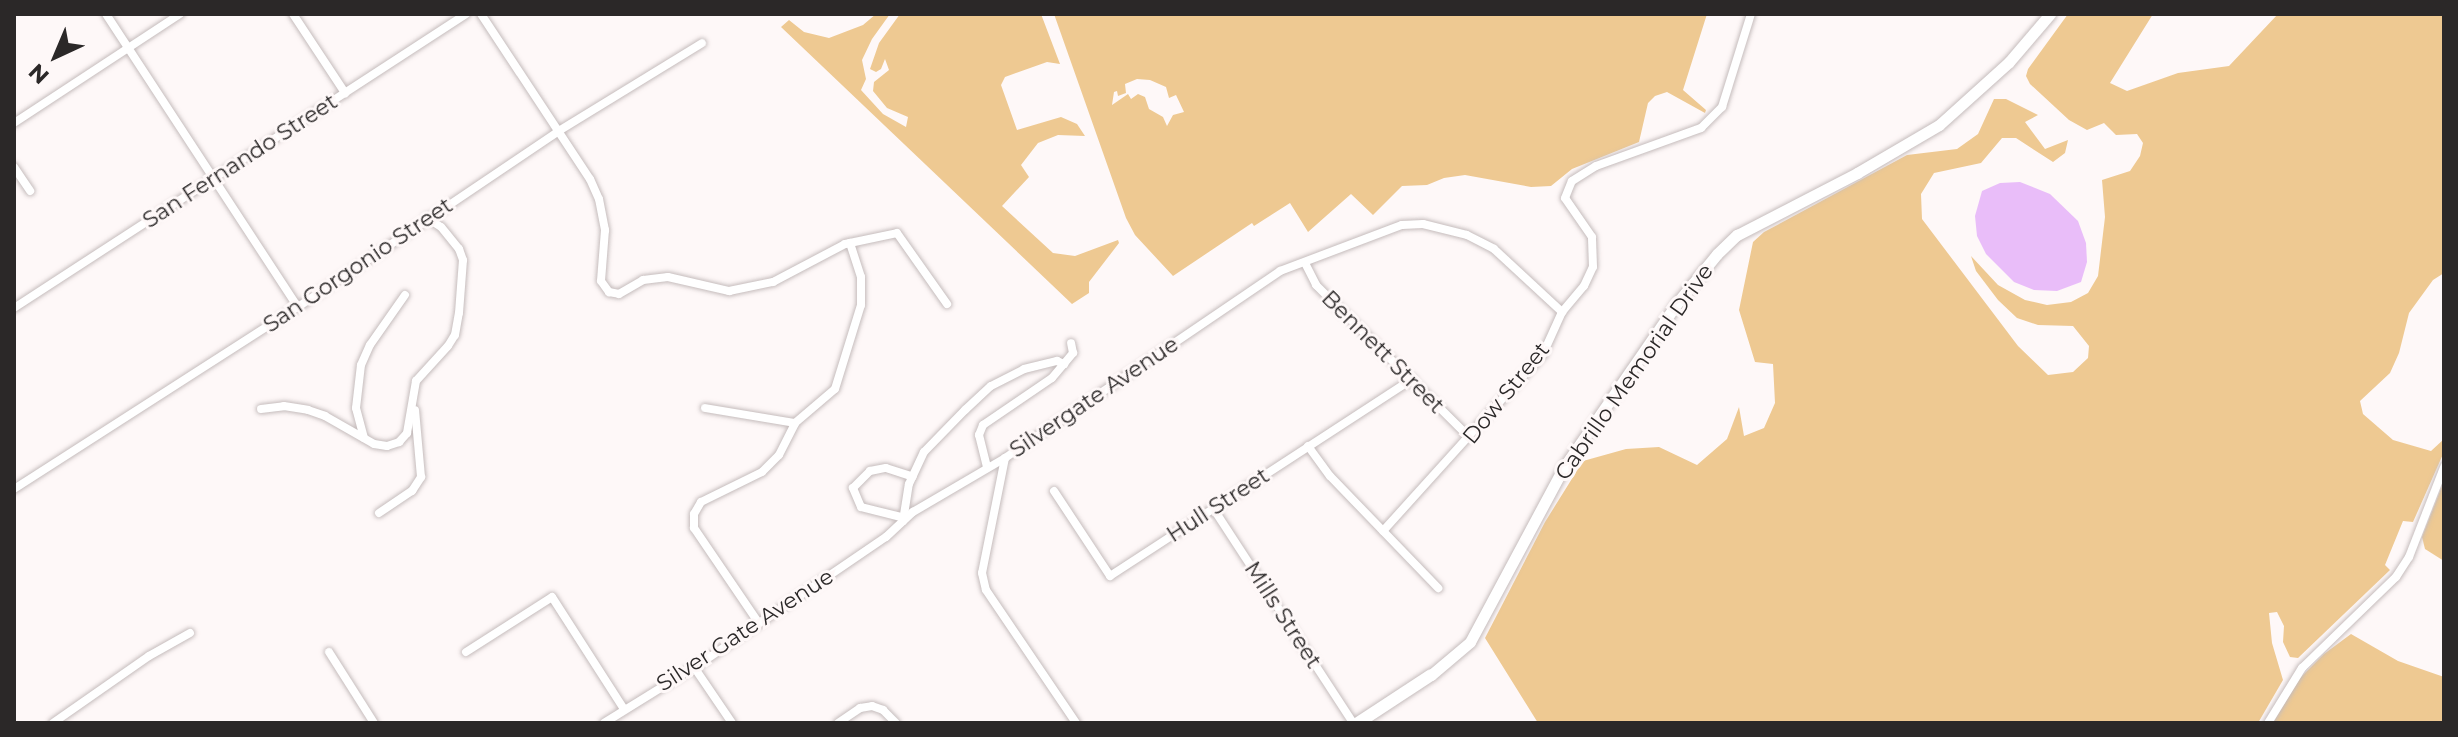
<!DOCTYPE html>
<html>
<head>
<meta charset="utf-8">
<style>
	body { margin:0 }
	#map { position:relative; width:2458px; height:737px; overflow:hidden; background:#fef8f8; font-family:Montserrat,sans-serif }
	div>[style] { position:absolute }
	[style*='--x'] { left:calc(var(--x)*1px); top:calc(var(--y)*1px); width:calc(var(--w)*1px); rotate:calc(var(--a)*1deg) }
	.green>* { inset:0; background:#eec992 }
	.water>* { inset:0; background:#e9bdf9 }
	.roads { filter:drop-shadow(0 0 2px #c5bcbc) drop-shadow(0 0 2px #c5bcbc) }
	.street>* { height:8px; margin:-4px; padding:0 4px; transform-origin:4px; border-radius:4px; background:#fff }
	.secondary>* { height:11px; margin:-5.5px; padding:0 5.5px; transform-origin:5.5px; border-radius:5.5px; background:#fff }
	.primary>* { height:12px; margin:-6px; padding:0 6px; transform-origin:6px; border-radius:6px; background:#fff }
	span { translate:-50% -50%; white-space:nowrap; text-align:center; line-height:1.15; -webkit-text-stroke:6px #fef8f8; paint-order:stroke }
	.street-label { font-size:22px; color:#2b2828 }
	.frame { position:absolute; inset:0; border:16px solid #2b2828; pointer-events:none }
	.north { position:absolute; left:16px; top:16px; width:80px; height:80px; -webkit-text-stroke:6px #fef8f8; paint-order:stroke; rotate:224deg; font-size:22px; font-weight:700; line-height:32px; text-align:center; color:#2b2828 }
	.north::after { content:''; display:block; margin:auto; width:28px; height:36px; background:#2b2828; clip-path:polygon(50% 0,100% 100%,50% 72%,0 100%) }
</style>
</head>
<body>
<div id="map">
	<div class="green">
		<div style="clip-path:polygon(876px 14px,890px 14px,872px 39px,862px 60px,866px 79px,861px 90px,883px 114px,906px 127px,908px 117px,887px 108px,873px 91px,874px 82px,889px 70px,885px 59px,881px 69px,876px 72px,870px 69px,879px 43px,900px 14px,1041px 14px,1060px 64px,1047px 62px,1005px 77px,1001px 85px,1017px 130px,1061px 117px,1077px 124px,1085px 136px,1058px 135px,1038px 143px,1021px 165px,1029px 177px,1002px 206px,1053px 253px,1075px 256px,1118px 240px,1119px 243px,1089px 282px,1089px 293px,1072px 304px,781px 27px,789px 20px,804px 32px,829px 38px,863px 25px)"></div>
		<div style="clip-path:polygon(evenodd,1054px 14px,1707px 14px,1683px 90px,1706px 110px,1705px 113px,1667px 92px,1655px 96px,1648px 103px,1639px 142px,1572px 169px,1551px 186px,1531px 187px,1465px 175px,1444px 178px,1427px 185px,1402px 186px,1373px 215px,1351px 194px,1308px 232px,1290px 203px,1254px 226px,1252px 223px,1173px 276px,1135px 235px,1126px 218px,1054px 14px,1137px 79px,1150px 80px,1166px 87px,1169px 98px,1176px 95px,1184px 112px,1173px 115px,1167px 126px,1163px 117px,1149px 109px,1145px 97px,1138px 94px,1131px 99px,1128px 94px,1112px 105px,1114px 92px,1117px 91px,1118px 96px,1126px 93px,1125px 84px,1137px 79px)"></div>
		<div style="clip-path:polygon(2068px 14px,2153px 14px,2110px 83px,2127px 91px,2178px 73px,2229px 66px,2278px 14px,2444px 14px,2444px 273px,2433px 280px,2409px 313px,2399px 353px,2390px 373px,2360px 401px,2363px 414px,2393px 440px,2431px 451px,2444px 439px,2444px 452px,2413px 522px,2403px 521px,2385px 565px,2390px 570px,2298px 658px,2290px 657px,2283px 642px,2284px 626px,2277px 612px,2269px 613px,2272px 643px,2283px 680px,2258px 723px,1538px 723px,1485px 638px,1545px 522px,1583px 461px,1626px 449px,1659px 447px,1697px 465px,1727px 439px,1739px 407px,1744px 436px,1764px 428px,1775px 403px,1773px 364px,1755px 362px,1739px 310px,1753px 242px,1764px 232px,1907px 155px,1957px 149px,1978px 134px,1994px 99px,2006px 99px,2038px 115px,2025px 122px,2045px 149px,2068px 140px,2065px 153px,2053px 162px,2016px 138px,2002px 138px,1981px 163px,1934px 173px,1921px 194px,1922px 219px,2018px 346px,2048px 375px,2073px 372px,2088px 358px,2089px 346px,2073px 326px,2038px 325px,2017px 318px,1998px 300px,1976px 271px,1971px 256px,1998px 285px,2025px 300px,2047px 305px,2071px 302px,2088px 293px,2098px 276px,2105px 217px,2102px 180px,2130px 171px,2140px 156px,2143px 143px,2137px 134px,2116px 135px,2104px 123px,2087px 130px,2069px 120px,2030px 84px,2026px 76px,2028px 69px)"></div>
		<div style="clip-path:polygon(2444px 481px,2444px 561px,2425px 549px,2422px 537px)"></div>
		<div style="clip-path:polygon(2351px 634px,2398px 661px,2444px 677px,2444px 723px,2273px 723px,2299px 679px,2324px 654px)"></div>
	</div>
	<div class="water">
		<div style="clip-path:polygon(2020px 182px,2050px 194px,2078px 221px,2086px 243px,2087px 262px,2081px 282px,2057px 291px,2034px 290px,2014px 282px,1986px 254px,1977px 236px,1975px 216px,1982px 191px,2000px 183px)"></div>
	</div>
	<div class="roads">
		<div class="street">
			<div style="--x:106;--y:14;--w:350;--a:56.8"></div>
			<div style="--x:293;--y:14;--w:95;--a:56.6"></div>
			<div style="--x:481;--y:14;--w:198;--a:56.6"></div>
			<div style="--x:590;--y:179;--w:22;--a:66"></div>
			<div style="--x:599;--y:199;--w:32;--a:79"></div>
			<div style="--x:605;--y:230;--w:51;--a:94.5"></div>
			<div style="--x:601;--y:281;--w:14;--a:54"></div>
			<div style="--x:609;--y:292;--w:10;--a:11"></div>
			<div style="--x:619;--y:294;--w:28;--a:-30"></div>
			<div style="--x:643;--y:280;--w:25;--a:-7"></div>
			<div style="--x:668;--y:277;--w:63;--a:12.9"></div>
			<div style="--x:729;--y:291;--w:45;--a:-11.6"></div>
			<div style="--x:773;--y:282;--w:81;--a:-27.8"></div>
			<div style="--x:845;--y:244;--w:53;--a:-11.9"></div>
			<div style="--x:897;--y:233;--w:87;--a:54.8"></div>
			<div style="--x:14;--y:123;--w:199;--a:-33.3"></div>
			<div style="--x:14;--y:167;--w:29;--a:56"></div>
			<div style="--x:1305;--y:263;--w:25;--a:63"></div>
			<div style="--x:1316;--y:285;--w:213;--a:44.8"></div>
			<div style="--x:14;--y:308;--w:539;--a:-33.04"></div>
			<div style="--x:705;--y:408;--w:91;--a:9.5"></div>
			<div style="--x:261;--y:409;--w:23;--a:-7"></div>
			<div style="--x:284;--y:406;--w:24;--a:9"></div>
			<div style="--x:308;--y:410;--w:18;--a:19"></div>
			<div style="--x:325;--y:416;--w:56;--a:29.7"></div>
			<div style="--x:374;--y:444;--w:13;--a:9"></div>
			<div style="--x:387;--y:446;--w:13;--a:-18"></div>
			<div style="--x:399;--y:442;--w:12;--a:-48"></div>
			<div style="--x:407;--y:433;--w:53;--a:-80.2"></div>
			<div style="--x:416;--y:381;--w:47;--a:-47.6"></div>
			<div style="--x:448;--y:346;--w:13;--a:-58"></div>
			<div style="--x:455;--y:335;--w:22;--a:-80"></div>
			<div style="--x:459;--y:313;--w:53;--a:-85.7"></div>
			<div style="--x:463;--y:260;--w:12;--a:-110"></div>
			<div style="--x:459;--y:249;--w:28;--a:-129"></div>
			<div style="--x:441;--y:227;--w:17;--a:-147"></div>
			<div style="--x:364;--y:438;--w:31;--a:-105"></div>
			<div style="--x:356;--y:408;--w:43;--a:-83.4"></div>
			<div style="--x:361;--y:365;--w:22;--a:-66"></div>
			<div style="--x:370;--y:345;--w:61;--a:-55"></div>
			<div style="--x:1308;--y:446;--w:37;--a:54"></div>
			<div style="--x:1330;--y:476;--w:156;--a:46"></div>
			<div style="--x:1005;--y:458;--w:117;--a:101.3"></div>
			<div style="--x:982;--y:573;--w:17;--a:77"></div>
			<div style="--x:986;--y:590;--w:161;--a:55.9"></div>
			<div style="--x:987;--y:467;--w:33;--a:-104"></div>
			<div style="--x:979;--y:435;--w:11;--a:-68"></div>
			<div style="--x:983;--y:425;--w:83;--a:-34.3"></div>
			<div style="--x:1052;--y:378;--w:33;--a:-50"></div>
			<div style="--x:1073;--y:353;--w:10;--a:-101"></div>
			<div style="--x:14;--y:489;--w:337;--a:-32.7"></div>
			<div style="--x:298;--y:307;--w:313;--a:-34"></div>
			<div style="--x:557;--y:132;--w:170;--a:-31.5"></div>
			<div style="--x:1054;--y:491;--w:102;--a:56.6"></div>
			<div style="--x:1110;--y:576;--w:361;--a:-33.1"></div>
			<div style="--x:1213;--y:508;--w:257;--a:56.9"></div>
			<div style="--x:379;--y:513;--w:40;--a:-34"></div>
			<div style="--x:412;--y:491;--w:17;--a:-57"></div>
			<div style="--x:421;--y:477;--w:67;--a:-95.1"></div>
			<div style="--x:905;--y:518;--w:45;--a:-166"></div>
			<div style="--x:861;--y:507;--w:21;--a:-113"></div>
			<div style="--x:853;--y:488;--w:24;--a:-45"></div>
			<div style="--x:870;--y:471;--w:16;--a:-11"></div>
			<div style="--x:886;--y:468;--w:28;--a:18"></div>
			<div style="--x:903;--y:521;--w:37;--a:-81"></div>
			<div style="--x:909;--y:484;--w:35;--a:-65"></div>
			<div style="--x:924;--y:452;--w:59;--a:-45.7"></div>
			<div style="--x:965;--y:410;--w:35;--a:-43"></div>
			<div style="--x:991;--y:386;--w:37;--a:-27"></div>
			<div style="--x:1024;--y:369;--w:34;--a:-14"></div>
			<div style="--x:1057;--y:361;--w:8;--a:23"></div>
			<div style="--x:1383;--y:531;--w:239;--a:-47.9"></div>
			<div style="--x:1543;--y:354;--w:46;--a:-65.7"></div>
			<div style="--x:1562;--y:312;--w:34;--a:-50"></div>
			<div style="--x:1584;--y:286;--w:21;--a:-65"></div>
			<div style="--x:1593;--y:267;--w:30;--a:-92"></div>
			<div style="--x:1592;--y:237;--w:47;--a:-124.7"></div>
			<div style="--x:1565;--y:198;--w:18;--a:-68"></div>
			<div style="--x:1572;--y:181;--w:28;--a:-32"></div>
			<div style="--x:1596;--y:166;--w:112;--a:-19.9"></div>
			<div style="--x:1701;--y:128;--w:30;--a:-45"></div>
			<div style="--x:1722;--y:107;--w:97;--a:-72.7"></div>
			<div style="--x:758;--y:622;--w:114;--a:-124.2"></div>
			<div style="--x:694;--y:528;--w:14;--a:-90"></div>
			<div style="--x:694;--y:514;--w:14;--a:-60"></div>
			<div style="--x:701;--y:502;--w:68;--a:-26.2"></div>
			<div style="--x:762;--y:472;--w:24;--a:-45"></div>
			<div style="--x:779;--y:455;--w:36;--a:-63"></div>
			<div style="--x:795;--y:423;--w:52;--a:-40.4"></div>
			<div style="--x:835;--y:389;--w:88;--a:-72.8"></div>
			<div style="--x:861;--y:305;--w:28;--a:-90"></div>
			<div style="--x:861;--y:277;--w:36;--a:-108"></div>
			<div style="--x:329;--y:652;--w:84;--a:57.6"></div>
			<div style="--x:466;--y:652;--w:102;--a:-32.6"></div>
			<div style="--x:552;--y:597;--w:133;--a:57.3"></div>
			<div style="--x:694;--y:667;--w:68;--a:55.8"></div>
			<div style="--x:53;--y:723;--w:117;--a:-34.9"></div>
			<div style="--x:149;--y:656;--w:47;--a:-29.3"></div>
			<div style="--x:604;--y:723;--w:118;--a:-31.8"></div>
			<div style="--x:704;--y:661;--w:220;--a:-34.3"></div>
			<div style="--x:886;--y:537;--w:37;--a:-43"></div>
			<div style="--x:913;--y:512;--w:107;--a:-30.4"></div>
			<div style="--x:1005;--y:458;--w:333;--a:-34.2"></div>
			<div style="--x:1280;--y:271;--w:130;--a:-20.7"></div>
			<div style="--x:1402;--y:225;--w:21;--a:-3"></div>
			<div style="--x:1423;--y:224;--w:45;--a:14"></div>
			<div style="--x:1467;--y:235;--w:30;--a:27"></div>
			<div style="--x:1494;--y:249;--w:93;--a:42.8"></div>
			<div style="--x:838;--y:723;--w:27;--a:-34"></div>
			<div style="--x:860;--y:708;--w:12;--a:-9"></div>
			<div style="--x:872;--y:706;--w:12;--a:20"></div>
			<div style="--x:883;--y:710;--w:18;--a:45"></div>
			<div style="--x:2268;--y:723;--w:65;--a:-58.3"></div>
			<div style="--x:2302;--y:668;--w:131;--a:-44.1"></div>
			<div style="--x:2396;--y:577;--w:24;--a:-57"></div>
			<div style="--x:2409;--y:557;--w:97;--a:-68.7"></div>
		</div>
		<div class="secondary">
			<div style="--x:1431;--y:675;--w:51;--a:-40.2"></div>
			<div style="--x:1470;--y:642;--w:199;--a:-61.8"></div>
			<div style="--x:1564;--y:467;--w:199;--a:-55.4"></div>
			<div style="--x:1677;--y:303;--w:63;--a:-50.8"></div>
			<div style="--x:1717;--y:254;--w:28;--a:-44"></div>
			<div style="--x:1737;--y:235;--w:135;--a:-27.3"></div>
			<div style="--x:1857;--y:173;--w:95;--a:-30.3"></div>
			<div style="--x:1939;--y:125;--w:94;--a:-42"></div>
			<div style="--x:2009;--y:62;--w:63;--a:-49.5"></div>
		</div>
		<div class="primary">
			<div style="--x:1358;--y:723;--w:87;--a:-33.3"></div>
		</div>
	</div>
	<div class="street-label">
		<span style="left:240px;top:161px;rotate:-33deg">San Fernando Street</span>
		<span style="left:358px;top:265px;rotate:-34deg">San Gorgonio Street</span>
		<span style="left:1383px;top:352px;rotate:45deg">Bennett Street</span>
		<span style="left:1634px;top:372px;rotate:-55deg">Cabrillo Memorial Drive</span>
		<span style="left:1506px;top:393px;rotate:-51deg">Dow Street</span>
		<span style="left:1094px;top:397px;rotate:-34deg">Silvergate Avenue</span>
		<span style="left:1218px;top:505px;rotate:-33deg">Hull Street</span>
		<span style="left:1283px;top:615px;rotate:57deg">Mills Street</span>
		<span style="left:745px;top:630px;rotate:-33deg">Silver Gate Avenue</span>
	</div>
	<div class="frame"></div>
	<div class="north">N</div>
</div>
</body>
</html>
